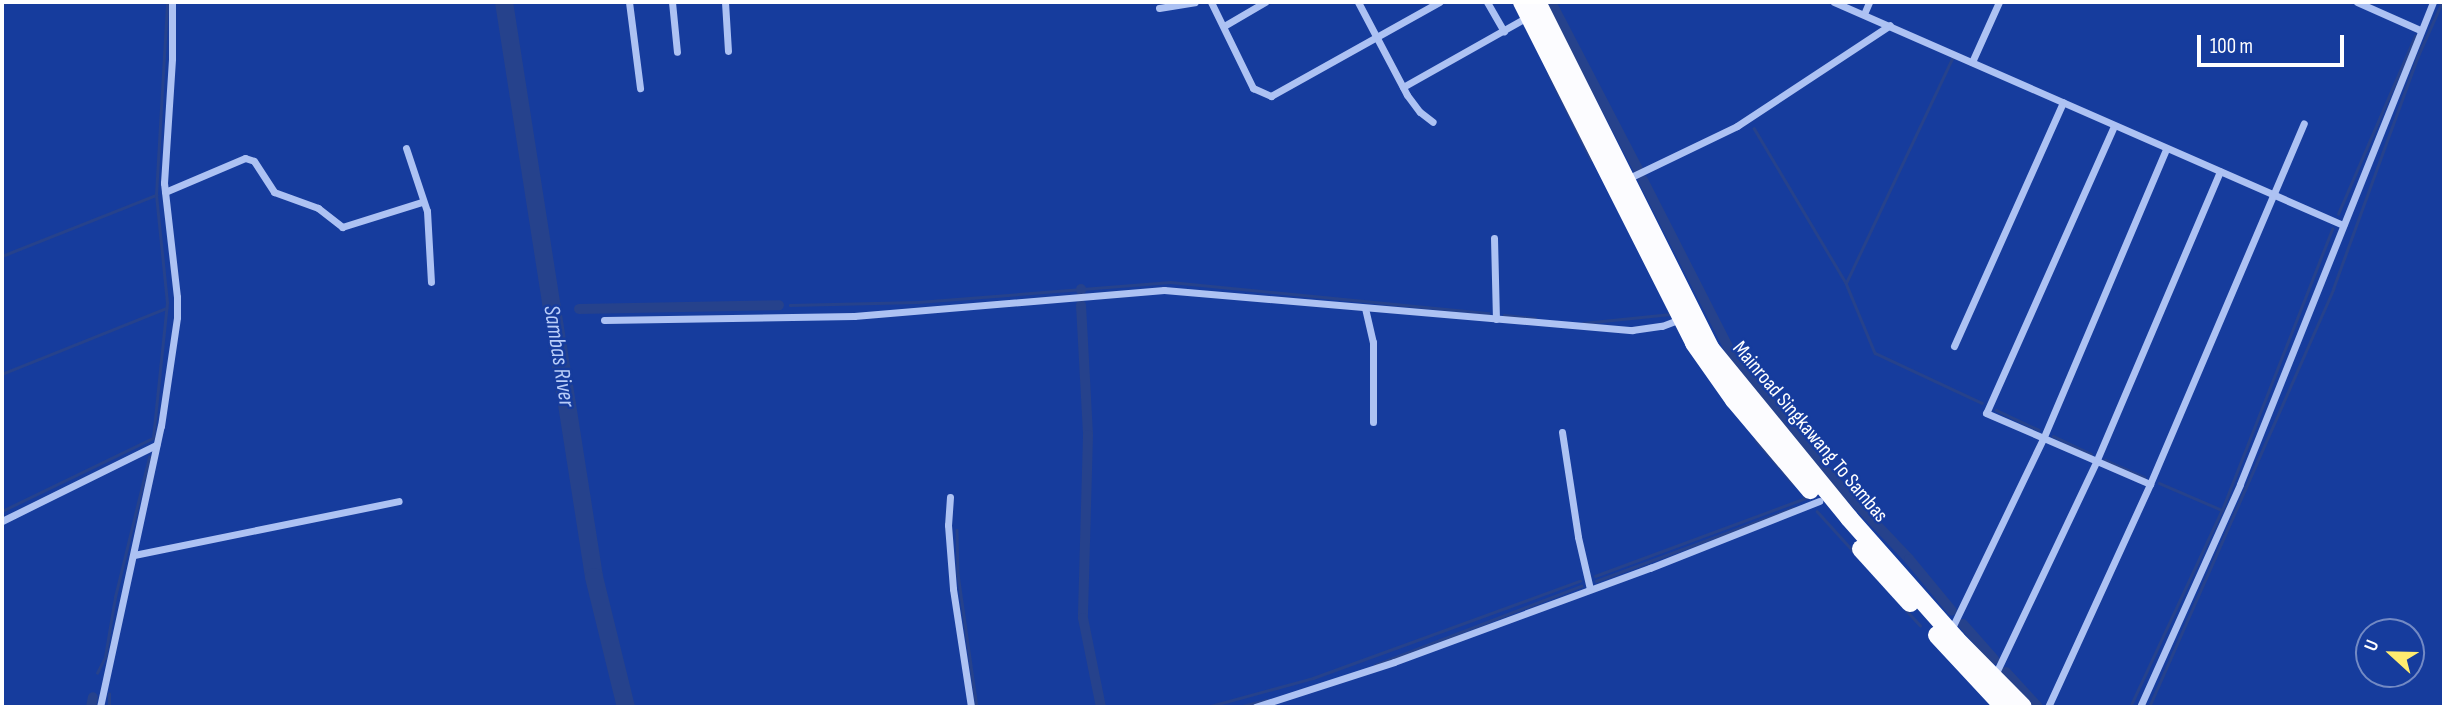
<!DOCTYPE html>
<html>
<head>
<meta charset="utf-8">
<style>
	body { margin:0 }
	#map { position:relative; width:2446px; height:709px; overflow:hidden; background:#163c9d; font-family:"Sofia Sans Condensed",sans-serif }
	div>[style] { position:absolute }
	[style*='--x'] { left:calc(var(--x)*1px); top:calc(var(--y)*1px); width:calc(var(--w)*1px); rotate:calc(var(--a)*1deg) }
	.stream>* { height:2.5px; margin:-1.25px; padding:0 1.25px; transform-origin:1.25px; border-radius:1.25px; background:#26428c }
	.canal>* { height:10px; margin:-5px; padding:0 5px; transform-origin:5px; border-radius:5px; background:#26428c }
	.river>* { height:18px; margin:-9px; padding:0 9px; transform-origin:9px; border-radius:9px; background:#26428c }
	.minor>* { height:7px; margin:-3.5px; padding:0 3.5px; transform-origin:3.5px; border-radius:3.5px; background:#adc2f3 }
	.trunk>* { height:18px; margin:-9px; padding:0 9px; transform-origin:9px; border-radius:9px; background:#fcfcff }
	span { translate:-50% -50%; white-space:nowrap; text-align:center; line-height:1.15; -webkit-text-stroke:5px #163c9d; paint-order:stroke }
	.street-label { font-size:21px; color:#fff }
	.water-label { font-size:23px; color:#b9cdf9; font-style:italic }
	.frame { position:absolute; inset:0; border:4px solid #fff; pointer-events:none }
	.north { position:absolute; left:2355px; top:618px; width:70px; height:70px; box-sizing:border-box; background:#163c9d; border:2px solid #738ac4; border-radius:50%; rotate:292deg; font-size:19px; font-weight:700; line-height:28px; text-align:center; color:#fff }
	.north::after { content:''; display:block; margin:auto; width:24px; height:32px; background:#ffec6f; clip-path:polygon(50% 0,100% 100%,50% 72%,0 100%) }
	.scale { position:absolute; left:2197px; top:35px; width:147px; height:32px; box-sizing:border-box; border:4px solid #fff; border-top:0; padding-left:9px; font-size:21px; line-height:24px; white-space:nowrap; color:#fff; -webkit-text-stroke:5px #163c9d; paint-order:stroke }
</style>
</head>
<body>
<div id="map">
	<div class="stream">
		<div style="--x:2;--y:4;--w:5;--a:-22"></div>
		<div style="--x:1549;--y:74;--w:95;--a:63.7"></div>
		<div style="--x:1754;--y:128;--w:180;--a:59.3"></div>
		<div style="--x:1846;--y:283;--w:248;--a:-64.7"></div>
		<div style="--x:2338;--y:214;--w:194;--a:-66.6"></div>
		<div style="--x:2;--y:256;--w:166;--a:-21.6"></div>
		<div style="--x:1846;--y:283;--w:76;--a:67.5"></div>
		<div style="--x:1875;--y:353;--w:118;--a:25"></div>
		<div style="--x:790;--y:305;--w:128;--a:-1.3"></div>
		<div style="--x:918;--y:302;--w:253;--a:-4.5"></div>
		<div style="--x:1170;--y:282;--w:320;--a:5.6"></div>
		<div style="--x:1504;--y:315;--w:31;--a:6"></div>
		<div style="--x:1583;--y:323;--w:88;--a:-5.8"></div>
		<div style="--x:2;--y:374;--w:177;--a:-21.9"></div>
		<div style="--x:1996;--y:410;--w:47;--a:24.9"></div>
		<div style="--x:2053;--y:436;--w:42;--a:25.3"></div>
		<div style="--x:1756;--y:440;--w:57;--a:49.3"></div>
		<div style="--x:2105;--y:460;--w:43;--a:23.6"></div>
		<div style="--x:2159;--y:483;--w:69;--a:23.2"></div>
		<div style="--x:2;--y:511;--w:168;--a:-25.8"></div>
		<div style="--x:153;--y:438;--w:136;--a:-84.1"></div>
		<div style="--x:167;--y:303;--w:109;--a:-95.8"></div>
		<div style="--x:156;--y:195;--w:193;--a:-86.7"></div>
		<div style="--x:1817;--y:511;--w:57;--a:47.9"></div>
		<div style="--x:957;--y:530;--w:44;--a:88.7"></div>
		<div style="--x:958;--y:574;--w:134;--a:81.9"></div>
		<div style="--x:1595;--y:576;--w:225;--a:-20.3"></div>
		<div style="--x:1806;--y:498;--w:3;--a:-135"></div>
		<div style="--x:1596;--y:581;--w:210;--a:-20.3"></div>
		<div style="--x:1906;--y:610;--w:21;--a:47"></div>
		<div style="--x:1375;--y:665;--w:221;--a:-21"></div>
		<div style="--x:97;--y:673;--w:18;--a:-63"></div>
		<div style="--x:105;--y:657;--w:61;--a:-80.5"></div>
		<div style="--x:115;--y:597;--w:144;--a:-76.3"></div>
		<div style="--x:109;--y:707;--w:13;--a:-90"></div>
		<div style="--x:1207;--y:707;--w:110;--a:-15.3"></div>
		<div style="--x:1313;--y:678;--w:284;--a:-20"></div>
		<div style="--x:1238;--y:707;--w:29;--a:-14"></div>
		<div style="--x:2130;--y:707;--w:217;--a:-65"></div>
		<div style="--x:2222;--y:510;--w:302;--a:-68.6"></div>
		<div style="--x:2149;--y:707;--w:457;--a:-66.2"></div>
		<div style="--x:2333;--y:289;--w:246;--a:-70"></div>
		<div style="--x:2417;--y:58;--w:61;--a:-65.9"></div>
	</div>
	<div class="canal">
		<div style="--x:1551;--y:2;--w:188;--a:62.5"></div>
		<div style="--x:1643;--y:180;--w:196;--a:63"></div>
		<div style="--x:1732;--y:355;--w:144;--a:51.2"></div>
		<div style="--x:1822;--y:467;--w:127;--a:46.6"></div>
		<div style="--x:1909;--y:559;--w:67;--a:50.4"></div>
		<div style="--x:1081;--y:290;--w:1;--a:-90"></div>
		<div style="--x:1081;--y:305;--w:130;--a:86.9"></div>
		<div style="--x:1088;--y:435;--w:183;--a:91.6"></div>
		<div style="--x:1083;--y:618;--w:91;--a:78.6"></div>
		<div style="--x:579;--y:309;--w:200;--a:-1.1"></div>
		<div style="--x:1963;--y:624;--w:47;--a:48.5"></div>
		<div style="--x:2006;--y:672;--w:47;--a:47.6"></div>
		<div style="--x:91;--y:707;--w:10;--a:-79"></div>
	</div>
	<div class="river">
		<div style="--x:504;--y:2;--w:582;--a:81.1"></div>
		<div style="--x:594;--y:577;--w:134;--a:76.2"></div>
	</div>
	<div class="minor">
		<div style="--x:629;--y:2;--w:87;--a:82.7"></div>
		<div style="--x:672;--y:2;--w:50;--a:84.3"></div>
		<div style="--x:725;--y:2;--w:49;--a:86.5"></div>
		<div style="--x:1211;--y:2;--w:96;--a:64"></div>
		<div style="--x:1253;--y:88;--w:20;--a:24"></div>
		<div style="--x:1271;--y:96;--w:193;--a:-29.2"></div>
		<div style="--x:1358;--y:2;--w:105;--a:62.2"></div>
		<div style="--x:1407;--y:95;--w:21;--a:53"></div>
		<div style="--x:1420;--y:112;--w:16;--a:38"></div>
		<div style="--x:1487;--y:2;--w:34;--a:60"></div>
		<div style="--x:1834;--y:2;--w:556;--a:23.66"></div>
		<div style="--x:2357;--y:2;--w:69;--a:24"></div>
		<div style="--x:1159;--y:8;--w:36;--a:-9"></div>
		<div style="--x:1864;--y:14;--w:13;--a:-67"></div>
		<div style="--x:1224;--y:26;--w:48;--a:-30.3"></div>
		<div style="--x:1972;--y:62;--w:66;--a:-65.8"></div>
		<div style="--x:1403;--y:87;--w:142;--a:-29.4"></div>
		<div style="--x:2114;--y:126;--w:314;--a:114"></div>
		<div style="--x:1986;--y:413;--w:179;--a:23.4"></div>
		<div style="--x:406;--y:148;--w:66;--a:71.6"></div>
		<div style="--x:427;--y:211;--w:71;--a:86.8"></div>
		<div style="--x:1627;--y:179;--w:122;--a:-25.7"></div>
		<div style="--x:1737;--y:126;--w:183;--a:-33.4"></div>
		<div style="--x:165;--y:192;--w:87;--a:-23"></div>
		<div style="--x:245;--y:158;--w:9;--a:18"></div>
		<div style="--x:254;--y:161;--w:37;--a:57"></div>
		<div style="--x:274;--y:192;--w:47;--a:20"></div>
		<div style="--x:318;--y:208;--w:31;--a:38"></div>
		<div style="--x:342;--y:227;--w:84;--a:-17.4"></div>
		<div style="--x:1494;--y:238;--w:81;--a:88.6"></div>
		<div style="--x:1365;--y:308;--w:35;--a:77"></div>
		<div style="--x:1373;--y:342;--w:80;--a:90"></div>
		<div style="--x:604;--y:320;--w:250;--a:-0.9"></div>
		<div style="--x:854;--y:316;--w:311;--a:-4.8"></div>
		<div style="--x:1164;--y:290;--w:470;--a:4.9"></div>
		<div style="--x:1632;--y:330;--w:30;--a:-8"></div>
		<div style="--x:1662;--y:326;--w:19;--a:-21"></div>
		<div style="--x:1954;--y:346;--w:267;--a:-65.9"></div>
		<div style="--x:1562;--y:432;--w:106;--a:81.3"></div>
		<div style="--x:1578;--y:537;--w:53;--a:77"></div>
		<div style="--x:950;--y:497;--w:28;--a:94"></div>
		<div style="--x:948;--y:525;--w:64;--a:85.5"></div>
		<div style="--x:953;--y:589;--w:119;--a:81.3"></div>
		<div style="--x:2;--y:521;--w:172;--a:-26.3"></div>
		<div style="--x:134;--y:555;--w:270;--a:-11.5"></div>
		<div style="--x:1950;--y:632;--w:214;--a:-64.3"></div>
		<div style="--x:2043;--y:439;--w:315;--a:-67"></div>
		<div style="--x:1995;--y:675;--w:236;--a:-64.6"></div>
		<div style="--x:2096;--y:462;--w:316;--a:-66.9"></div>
		<div style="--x:100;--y:707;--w:288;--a:-77.8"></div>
		<div style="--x:161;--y:426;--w:110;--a:-81.6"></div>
		<div style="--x:177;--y:317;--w:20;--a:-90"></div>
		<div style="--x:177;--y:297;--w:115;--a:-96.5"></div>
		<div style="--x:164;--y:183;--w:125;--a:-86.3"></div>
		<div style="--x:172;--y:58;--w:56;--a:-90"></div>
		<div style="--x:1255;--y:707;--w:146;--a:-17.9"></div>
		<div style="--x:1394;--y:662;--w:273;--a:-20.2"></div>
		<div style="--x:1650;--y:568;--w:182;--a:-21.6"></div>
		<div style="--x:2048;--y:707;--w:245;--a:-65.4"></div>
		<div style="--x:2150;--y:484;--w:392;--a:-66.9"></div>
		<div style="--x:2140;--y:707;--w:244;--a:-65.8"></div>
		<div style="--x:2240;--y:484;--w:519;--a:-68.18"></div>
	</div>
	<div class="trunk">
		<div style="--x:1522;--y:2;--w:382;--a:63.2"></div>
		<div style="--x:1694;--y:343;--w:70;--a:54.9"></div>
		<div style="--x:1734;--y:400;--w:118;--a:49.8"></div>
		<div style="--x:1537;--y:2;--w:387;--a:63.4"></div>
		<div style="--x:1710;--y:348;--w:220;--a:50.7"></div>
		<div style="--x:1849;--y:518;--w:162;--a:48.5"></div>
		<div style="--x:1956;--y:639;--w:95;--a:45.4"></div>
		<div style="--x:1861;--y:549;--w:73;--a:47.8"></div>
		<div style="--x:1937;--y:635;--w:98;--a:47.1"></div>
	</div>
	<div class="street-label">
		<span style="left:1810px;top:432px;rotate:50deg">Mainroad Singkawang To Sambas</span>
	</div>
	<div class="water-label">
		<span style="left:559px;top:356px;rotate:81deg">Sambas River</span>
	</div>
	<div class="frame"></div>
	<div class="north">U</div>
	<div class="scale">100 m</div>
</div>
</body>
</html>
